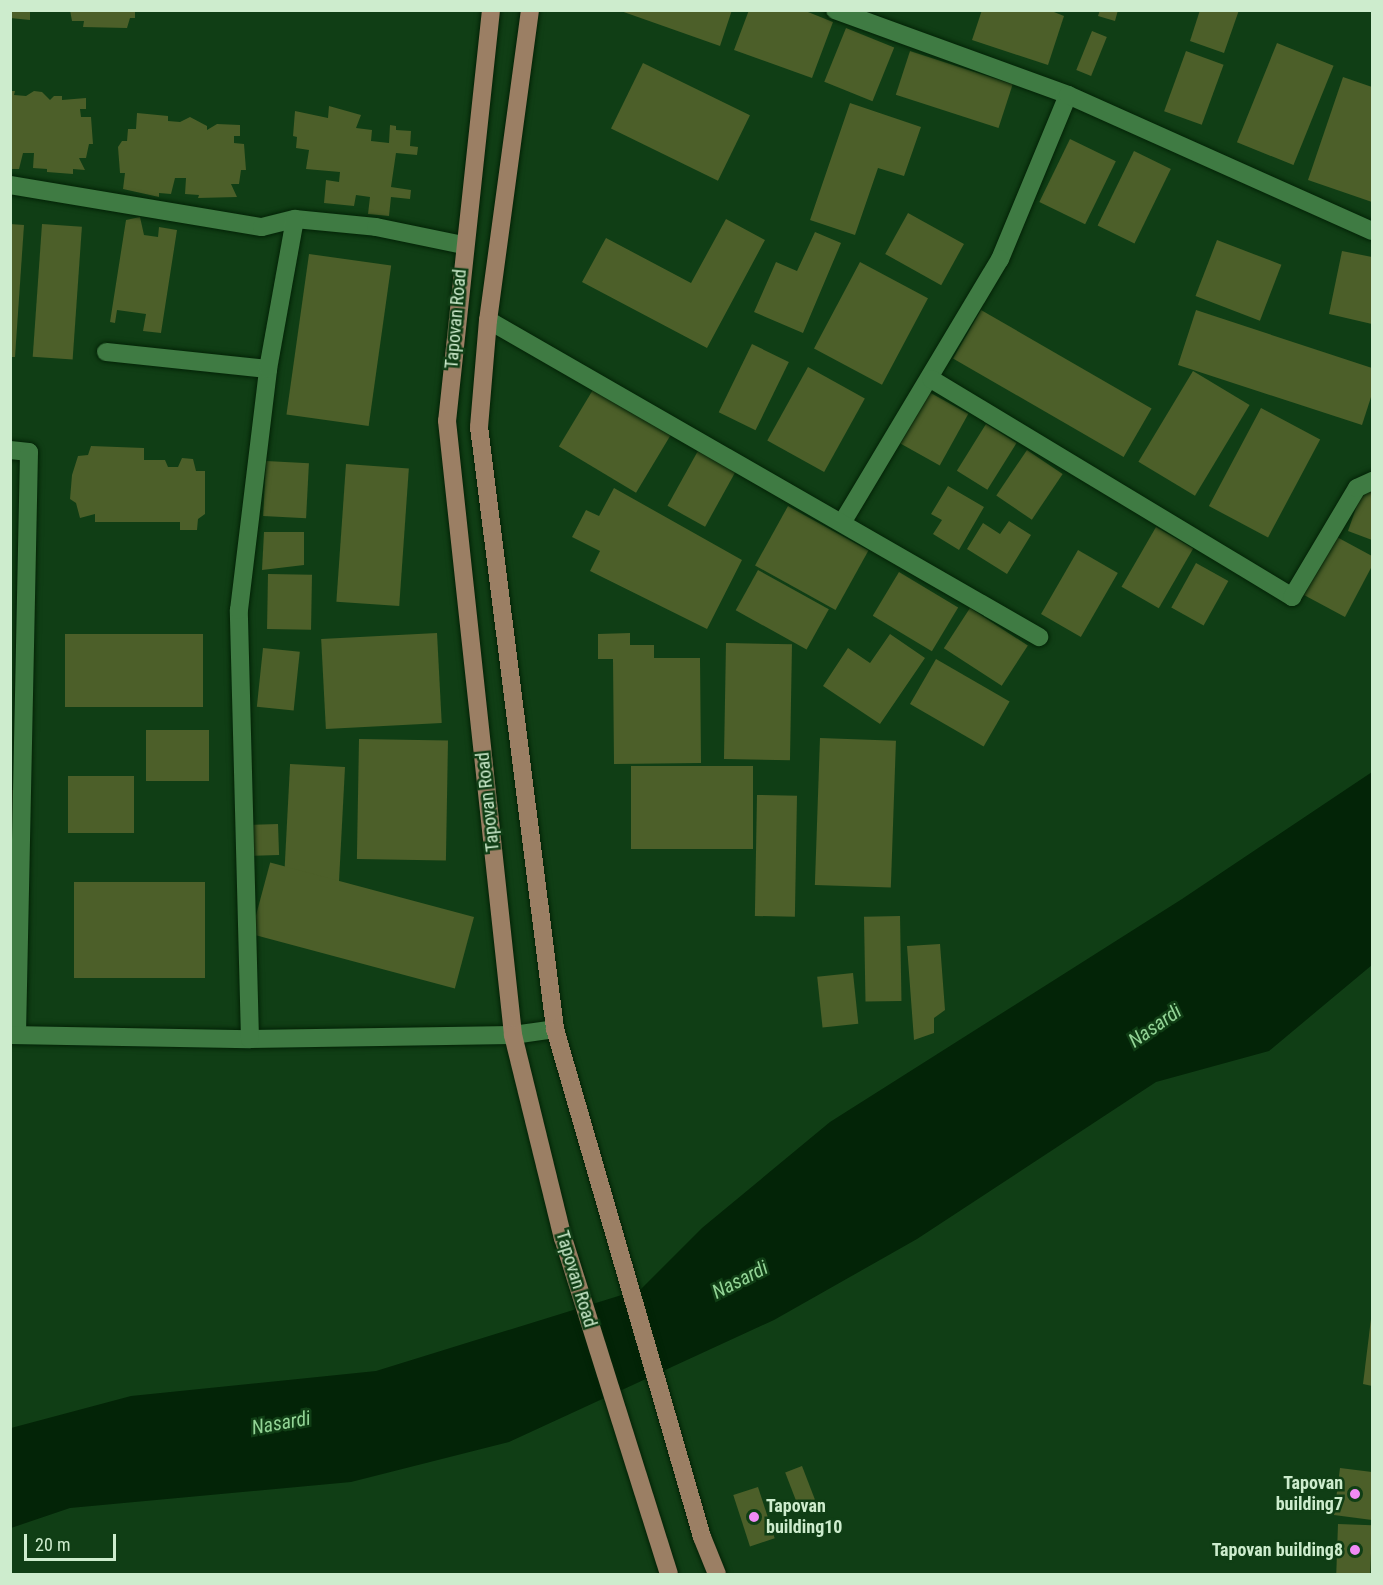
<!DOCTYPE html>
<html>
<head>
<meta charset="utf-8">
<style>
	body { margin:0 }
	#map { position:relative; width:1383px; height:1585px; overflow:hidden; background:#103e15; font-family:"Roboto Condensed",sans-serif }
	div>[style] { position:absolute }
	[style*='--x'] { left:calc(var(--x)*1px); top:calc(var(--y)*1px); width:calc(var(--w)*1px); rotate:calc(var(--a)*1deg) }
	.water>* { inset:0; background:#032407 }
	.building>* { inset:0; background:#4c5f29; transform-origin:0 0 }
	.roads { filter:drop-shadow(0 0 2px #032206) drop-shadow(0 0 2px #032206) }
	.minor>* { height:18px; margin:-9px; padding:0 9px; transform-origin:9px; border-radius:9px; background:#3f7b43 }
	.major>* { height:18px; margin:-9px; padding:0 9px; transform-origin:9px; border-radius:9px; background:#9b7f64 }
	.dots>* { width:16px; height:16px; translate:-50% -50%; box-sizing:border-box; border:3px solid #103e15; border-radius:50% }
	span { translate:-50% -50%; white-space:nowrap; text-align:center; line-height:1.15; -webkit-text-stroke:5px #103e15; paint-order:stroke }
	.street-label { font-size:18px; color:#cdeccd }
	.poi-label { font-size:18px; color:#cdeccd; font-weight:700 }
	.right { translate:-100% -50%; text-align:right }
	.left { translate:0 -50%; text-align:left }
	.water-label { font-size:20px; color:#92d495; font-style:italic }
	.frame { position:absolute; inset:0; border:12px solid #cdeccd; pointer-events:none }
	.scale { position:absolute; left:24px; top:1534px; width:92px; height:27px; box-sizing:border-box; border:3px solid #cdeccd; border-top:0; padding-left:8px; font-size:18px; line-height:21px; white-space:nowrap; color:#cdeccd; -webkit-text-stroke:4px #103e15; paint-order:stroke }
</style>
</head>
<body>
<div id="map">
	<div class="water">
		<div style="clip-path:polygon(1372px 772px,1372px 965px,1269px 1051px,1156px 1082px,917px 1239px,774px 1320px,509px 1442px,351px 1482px,70px 1508px,11px 1528px,11px 1428px,131px 1396px,376px 1371px,641px 1289px,702px 1228px,830px 1122px,1182px 899px)"></div>
	</div>
	<div class="building">
		<div style="clip-path:polygon(10px 10px,30px 10px,30px 20px,10px 18px)"></div>
		<div style="clip-path:polygon(70px 10px,135px 10px,135px 18px,130px 18px,127px 28px,83px 27px,84px 21px,72px 21px)"></div>
		<div style="clip-path:polygon(618px 10px,732px 10px,720px 46px)"></div>
		<div style="clip-path:polygon(749px 10px,803px 10px,833px 22px,812px 78px,734px 50px)"></div>
		<div style="clip-path:polygon(982px 10px,1049px 10px,1064px 16px,1048px 65px,972px 40px)"></div>
		<div style="clip-path:polygon(1100px 10px,1118px 10px,1115px 21px,1098px 16px)"></div>
		<div style="clip-path:polygon(1200px 10px,1239px 10px,1224px 53px,1190px 41px)"></div>
		<div style="left:846px;top:28px;width:52px;height:58px;rotate:22deg"></div>
		<div style="left:1092px;top:31px;width:16px;height:42px;rotate:22deg"></div>
		<div style="left:1277px;top:43px;width:61px;height:107px;rotate:22deg"></div>
		<div style="left:910px;top:51px;width:108px;height:46px;rotate:18deg"></div>
		<div style="left:1186px;top:51px;width:40px;height:64px;rotate:20deg"></div>
		<div style="left:643px;top:63px;width:119px;height:73px;rotate:26deg"></div>
		<div style="clip-path:polygon(1343px 77px,1372px 87px,1372px 202px,1308px 180px)"></div>
		<div style="clip-path:polygon(10px 91px,15px 91px,14px 95px,26px 96px,34px 91px,42px 92px,50px 100px,54px 96px,62px 96px,62px 100px,86px 98px,86px 109px,80px 109px,81px 117px,91px 117px,93px 144px,89px 144px,86px 158px,79px 158px,85px 170px,73px 169px,73px 174px,47px 172px,47px 169px,33px 168px,34px 153px,23px 153px,19px 169px,10px 169px)"></div>
		<div style="clip-path:polygon(850px 103px,921px 127px,904px 176px,878px 168px,855px 235px,810px 220px)"></div>
		<div style="clip-path:polygon(329px 106px,361px 115px,356px 128px,372px 130px,371px 141px,389px 143px,390px 125px,396px 126px,396px 130px,411px 131px,410px 146px,418px 147px,417px 155px,396px 153px,391px 187px,411px 190px,410px 199px,391px 197px,389px 216px,368px 214px,370px 197px,356px 195px,354px 206px,324px 203px,326px 180px,339px 182px,340px 172px,306px 169px,309px 150px,296px 148px,297px 137px,293px 136px,295px 111px,328px 118px)"></div>
		<div style="clip-path:polygon(137px 113px,168px 116px,168px 121px,180px 122px,190px 117px,207px 126px,207px 130px,217px 124px,240px 125px,240px 136px,234px 136px,234px 143px,244px 144px,246px 170px,241px 170px,239px 184px,231px 184px,237px 197px,198px 198px,199px 195px,185px 194px,186px 178px,175px 178px,171px 194px,159px 193px,159px 197px,123px 189px,125px 173px,120px 173px,118px 147px,122px 141px,127px 141px,128px 129px,136px 129px)"></div>
		<div style="left:1070px;top:139px;width:51px;height:70px;rotate:26deg"></div>
		<div style="left:1134px;top:151px;width:41px;height:83px;rotate:26deg"></div>
		<div style="left:908px;top:213px;width:64px;height:47px;rotate:29deg"></div>
		<div style="clip-path:polygon(140px 217px,144px 235px,158px 237px,159px 227px,177px 230px,161px 333px,143px 331px,146px 314px,117px 310px,115px 323px,110px 322px,126px 220px)"></div>
		<div style="clip-path:polygon(726px 219px,765px 240px,707px 348px,582px 282px,606px 238px,691px 283px)"></div>
		<div style="clip-path:polygon(10px 224px,24px 225px,15px 357px,10px 357px)"></div>
		<div style="left:42px;top:224px;width:40px;height:133px;rotate:4deg"></div>
		<div style="clip-path:polygon(815px 232px,841px 243px,803px 333px,754px 312px,776px 262px,797px 271px)"></div>
		<div style="left:1217px;top:240px;width:69px;height:60px;rotate:21deg"></div>
		<div style="clip-path:polygon(1342px 251px,1372px 257px,1372px 324px,1329px 314px)"></div>
		<div style="left:309px;top:254px;width:83px;height:162px;rotate:8deg"></div>
		<div style="left:860px;top:262px;width:77px;height:98px;rotate:28deg"></div>
		<div style="left:981px;top:310px;width:197px;height:56px;rotate:30deg"></div>
		<div style="clip-path:polygon(1196px 310px,1372px 368px,1372px 394px,1362px 425px,1178px 365px)"></div>
		<div style="left:752px;top:344px;width:41px;height:76px;rotate:26deg"></div>
		<div style="left:808px;top:367px;width:65px;height:84px;rotate:29deg"></div>
		<div style="left:1193px;top:371px;width:66px;height:106px;rotate:31deg"></div>
		<div style="left:597px;top:383px;width:90px;height:74px;rotate:31deg"></div>
		<div style="left:929px;top:392px;width:45px;height:59px;rotate:29deg"></div>
		<div style="left:1261px;top:408px;width:67px;height:111px;rotate:28deg"></div>
		<div style="left:986px;top:424px;width:36px;height:55px;rotate:32deg"></div>
		<div style="clip-path:polygon(91px 446px,144px 448px,144px 460px,165px 460px,168px 467px,178px 467px,182px 458px,193px 459px,196px 471px,205px 471px,205px 514px,198px 519px,197px 530px,180px 530px,180px 522px,95px 522px,95px 514px,80px 518px,76px 503px,70px 499px,72px 475px,78px 456px,88px 455px)"></div>
		<div style="left:699px;top:449px;width:43px;height:65px;rotate:29deg"></div>
		<div style="left:1027px;top:450px;width:43px;height:55px;rotate:34deg"></div>
		<div style="left:266px;top:461px;width:43px;height:55px;rotate:3deg"></div>
		<div style="left:346px;top:464px;width:63px;height:138px;rotate:4deg"></div>
		<div style="clip-path:polygon(948px 486px,984px 507px,959px 550px,933px 534px,942px 520px,931px 514px)"></div>
		<div style="clip-path:polygon(614px 488px,742px 560px,707px 629px,590px 571px,600px 551px,572px 537px,586px 510px,599px 516px)"></div>
		<div style="clip-path:polygon(1363px 488px,1372px 491px,1372px 540px,1348px 531px)"></div>
		<div style="left:788px;top:506px;width:92px;height:68px;rotate:29deg"></div>
		<div style="clip-path:polygon(1009px 521px,1031px 535px,1007px 574px,967px 549px,983px 523px,1000px 534px)"></div>
		<div style="left:1156px;top:527px;width:43px;height:69px;rotate:30deg"></div>
		<div style="clip-path:polygon(264px 532px,304px 532px,304px 565px,262px 570px)"></div>
		<div style="clip-path:polygon(1335px 536px,1372px 556px,1372px 566px,1345px 617px,1304px 595px)"></div>
		<div style="left:1078px;top:550px;width:46px;height:74px;rotate:30deg"></div>
		<div style="left:1196px;top:563px;width:37px;height:51px;rotate:29deg"></div>
		<div style="left:758px;top:570px;width:81px;height:46px;rotate:29deg"></div>
		<div style="left:899px;top:572px;width:69px;height:51px;rotate:31deg"></div>
		<div style="left:268px;top:574px;width:44px;height:55px;rotate:1deg"></div>
		<div style="left:970px;top:608px;width:69px;height:48px;rotate:33deg"></div>
		<div style="left:437px;top:633px;width:90px;height:116px;rotate:87deg"></div>
		<div style="clip-path:polygon(630px 633px,630px 645px,654px 645px,654px 658px,700px 658px,701px 763px,614px 764px,613px 659px,598px 659px,598px 634px)"></div>
		<div style="left:203px;top:634px;width:73px;height:138px;rotate:90deg"></div>
		<div style="clip-path:polygon(890px 634px,925px 658px,880px 724px,823px 686px,848px 648px,870px 663px)"></div>
		<div style="left:726px;top:643px;width:66px;height:116px;rotate:1deg"></div>
		<div style="left:263px;top:648px;width:37px;height:59px;rotate:6deg"></div>
		<div style="left:936px;top:659px;width:85px;height:52px;rotate:30deg"></div>
		<div style="left:146px;top:730px;width:63px;height:51px"></div>
		<div style="left:820px;top:738px;width:76px;height:147px;rotate:2deg"></div>
		<div style="left:359px;top:739px;width:89px;height:120px;rotate:1deg"></div>
		<div style="left:631px;top:766px;width:122px;height:83px"></div>
		<div style="left:345px;top:767px;width:125px;height:55px;rotate:93deg"></div>
		<div style="left:134px;top:776px;width:57px;height:66px;rotate:90deg"></div>
		<div style="clip-path:polygon(10px 790px,16px 790px,15px 858px,10px 858px)"></div>
		<div style="left:757px;top:795px;width:40px;height:121px;rotate:1deg"></div>
		<div style="left:278px;top:824px;width:31px;height:28px;rotate:88deg"></div>
		<div style="left:74px;top:882px;width:131px;height:96px"></div>
		<div style="left:900px;top:916px;width:85px;height:36px;rotate:89deg"></div>
		<div style="left:474px;top:917px;width:74px;height:211px;rotate:105deg"></div>
		<div style="clip-path:polygon(940px 944px,945px 1010px,934px 1018px,934px 1033px,914px 1040px,907px 946px)"></div>
		<div style="left:853px;top:973px;width:51px;height:36px;rotate:84deg"></div>
		<div style="clip-path:polygon(1371px 1319px,1372px 1319px,1372px 1386px,1363px 1384px)"></div>
		<div style="left:802px;top:1466px;width:36px;height:18px;rotate:69deg"></div>
		<div style="clip-path:polygon(1340px 1468px,1372px 1472px,1372px 1520px,1334px 1515px)"></div>
		<div style="left:758px;top:1487px;width:54px;height:26px;rotate:72deg"></div>
		<div style="left:1338px;top:1524px;width:34px;height:50px;rotate:2deg"></div>
	</div>
	<div class="roads">
		<div class="minor">
			<div style="--x:835;--y:10;--w:248;--a:20"></div>
			<div style="--x:1068;--y:95;--w:178;--a:112.5"></div>
			<div style="--x:1000;--y:259;--w:305;--a:120.9"></div>
			<div style="--x:1068;--y:95;--w:333;--a:24.1"></div>
			<div style="--x:10;--y:185;--w:255;--a:9.5"></div>
			<div style="--x:262;--y:227;--w:34;--a:-14"></div>
			<div style="--x:295;--y:219;--w:81;--a:5.6"></div>
			<div style="--x:376;--y:227;--w:89;--a:11.7"></div>
			<div style="--x:488;--y:320;--w:636;--a:29.91"></div>
			<div style="--x:106;--y:352;--w:163;--a:6"></div>
			<div style="--x:931;--y:379;--w:422;--a:31.1"></div>
			<div style="--x:1292;--y:597;--w:127;--a:-59.2"></div>
			<div style="--x:1357;--y:488;--w:17;--a:-25"></div>
			<div style="--x:10;--y:450;--w:19;--a:6"></div>
			<div style="--x:29;--y:452;--w:583;--a:91.18"></div>
			<div style="--x:10;--y:1035;--w:240;--a:1"></div>
			<div style="--x:250;--y:1039;--w:263;--a:-0.9"></div>
			<div style="--x:513;--y:1035;--w:42;--a:-8.1"></div>
			<div style="--x:250;--y:1039;--w:429;--a:-91.5"></div>
			<div style="--x:239;--y:610;--w:243;--a:-83.1"></div>
			<div style="--x:268;--y:369;--w:152;--a:-79.8"></div>
		</div>
		<div class="major">
			<div style="--x:491;--y:10;--w:413;--a:96.1"></div>
			<div style="--x:447;--y:421;--w:618;--a:83.86"></div>
			<div style="--x:513;--y:1035;--w:209;--a:76.2"></div>
			<div style="--x:563;--y:1238;--w:352;--a:72.5"></div>
			<div style="--x:530;--y:10;--w:313;--a:97.7"></div>
			<div style="--x:488;--y:320;--w:107;--a:94.8"></div>
			<div style="--x:479;--y:427;--w:607;--a:82.8"></div>
			<div style="--x:555;--y:1029;--w:529;--a:73.86"></div>
			<div style="--x:702;--y:1537;--w:40;--a:68"></div>
		</div>
	</div>
	<div class="dots">
		<div style="left:1355px;top:1494px;background:#f08bf5"></div>
		<div style="left:754px;top:1517px;background:#f08bf5"></div>
		<div style="left:1355px;top:1550px;background:#f08bf5"></div>
	</div>
	<div class="street-label">
		<span style="left:456px;top:319px;rotate:-85deg">Tapovan Road</span>
		<span style="left:488px;top:802px;rotate:-96deg">Tapovan Road</span>
		<span style="left:576px;top:1279px;rotate:73deg">Tapovan Road</span>
	</div>
	<div class="poi-label">
		<span class="right" style="left:1343px;top:1494px">Tapovan<br>building7</span>
		<span class="left" style="left:766px;top:1517px">Tapovan<br>building10</span>
		<span class="right" style="left:1343px;top:1550px">Tapovan building8</span>
	</div>
	<div class="water-label">
		<span style="left:1155px;top:1026px;rotate:-35deg">Nasardi</span>
		<span style="left:740px;top:1280px;rotate:-27deg">Nasardi</span>
		<span style="left:281px;top:1423px;rotate:-10deg">Nasardi</span>
	</div>
	<div class="frame"></div>
	<div class="scale">20 m</div>
</div>
</body>
</html>
